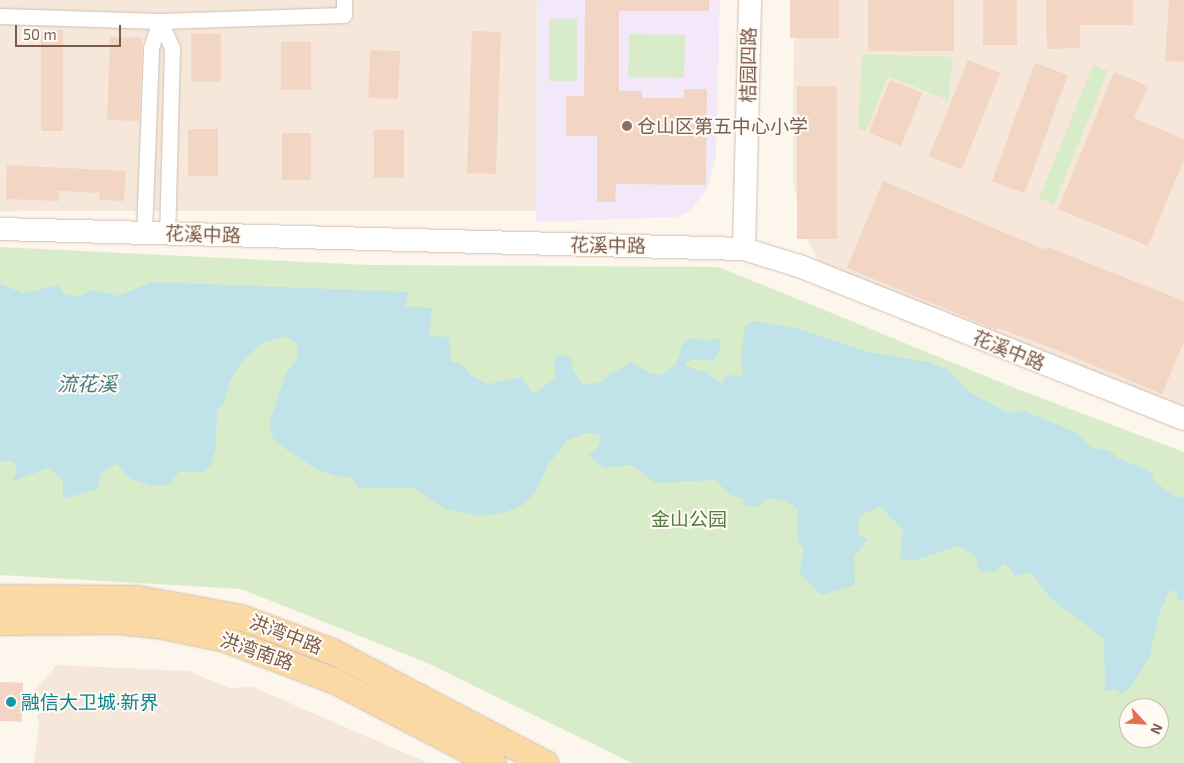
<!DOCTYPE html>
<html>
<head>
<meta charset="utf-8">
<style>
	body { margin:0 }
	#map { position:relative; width:1184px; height:763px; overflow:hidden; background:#fdf6ec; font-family:"Exo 2","Noto Sans SC",sans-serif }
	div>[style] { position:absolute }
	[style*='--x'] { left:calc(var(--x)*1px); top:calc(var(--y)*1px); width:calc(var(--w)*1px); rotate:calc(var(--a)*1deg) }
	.residential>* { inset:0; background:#f5e8da; transform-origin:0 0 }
	.education>* { inset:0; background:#f3e8fa }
	.green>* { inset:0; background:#d8ecc9; transform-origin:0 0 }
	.water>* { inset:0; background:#bfe3e8 }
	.building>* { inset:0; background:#f3d5c3; transform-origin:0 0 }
	.roads { filter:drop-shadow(0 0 1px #d1beb0) drop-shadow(0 0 1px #d1beb0) }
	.street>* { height:15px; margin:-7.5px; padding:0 7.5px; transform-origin:7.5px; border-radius:7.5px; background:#fff }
	.secondary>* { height:22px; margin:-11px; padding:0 11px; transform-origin:11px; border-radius:11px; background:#fff }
	.primary>* { height:25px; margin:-12.5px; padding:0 12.5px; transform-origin:12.5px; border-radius:12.5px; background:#fbd9a5 }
	.dots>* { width:14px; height:14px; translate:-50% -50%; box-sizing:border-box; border:2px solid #fffaf3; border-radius:50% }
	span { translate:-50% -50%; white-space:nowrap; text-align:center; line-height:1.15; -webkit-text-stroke:4px #fffaf3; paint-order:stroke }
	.street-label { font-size:19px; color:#7a5c4d }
	.education-label { font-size:19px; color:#785e54 }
	.left { translate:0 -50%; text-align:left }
	.park-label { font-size:19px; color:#537a41 }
	.culture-label { font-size:19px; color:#0d838f }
	.water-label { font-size:20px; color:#437c86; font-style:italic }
	.north { position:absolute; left:1119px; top:698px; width:50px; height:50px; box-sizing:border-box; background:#fffaf3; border:1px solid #cabbb1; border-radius:50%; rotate:115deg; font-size:14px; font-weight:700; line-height:20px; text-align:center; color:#7a5c4d }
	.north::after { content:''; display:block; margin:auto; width:18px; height:22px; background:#e76f51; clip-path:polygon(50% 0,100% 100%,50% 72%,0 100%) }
	.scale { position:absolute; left:15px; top:25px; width:106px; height:22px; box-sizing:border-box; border:2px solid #7a5c4d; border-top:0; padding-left:6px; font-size:15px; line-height:18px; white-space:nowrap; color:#7a5c4d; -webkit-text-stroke:4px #fffaf3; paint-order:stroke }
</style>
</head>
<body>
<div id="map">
	<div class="residential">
		<div style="left:0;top:0;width:537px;height:211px"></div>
		<div style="clip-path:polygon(794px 0,1184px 0,1184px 411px,819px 262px,807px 239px,793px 181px)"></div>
		<div style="clip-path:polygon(57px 665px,189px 671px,229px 688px,253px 687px,428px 763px,34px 763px,39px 724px,32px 693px)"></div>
	</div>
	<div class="education">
		<div style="clip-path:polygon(537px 0,720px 0,716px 156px,706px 191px,690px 211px,677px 217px,536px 222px)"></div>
	</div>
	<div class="green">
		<div style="left:549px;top:19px;width:28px;height:62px"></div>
		<div style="left:629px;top:34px;width:56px;height:43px;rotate:1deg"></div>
		<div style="clip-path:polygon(862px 54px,953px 57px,948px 100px,888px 76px,866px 131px,858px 129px)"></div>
		<div style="left:1093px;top:65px;width:16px;height:144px;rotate:22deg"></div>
		<div style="clip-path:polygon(evenodd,0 247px,369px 265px,719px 267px,1012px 387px,1184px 452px,1184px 763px,632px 763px,425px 662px,241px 589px,0 575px,0 247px,1129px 708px,1159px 708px,1159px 738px,1129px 738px,1129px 708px)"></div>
	</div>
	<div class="water">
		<div style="clip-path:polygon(152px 282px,409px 292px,405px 306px,432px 308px,429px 336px,449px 337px,451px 361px,463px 365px,470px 375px,488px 384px,522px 377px,533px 394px,556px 378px,554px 359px,559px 355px,571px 357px,573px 371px,582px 384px,600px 383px,612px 372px,619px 371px,630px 362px,652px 374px,661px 375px,676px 364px,683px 343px,692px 338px,709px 341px,720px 338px,721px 347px,714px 361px,695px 359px,686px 362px,686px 366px,707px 373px,723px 384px,726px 375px,741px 376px,743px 372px,741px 356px,745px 326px,753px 321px,799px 329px,869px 352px,928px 362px,947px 369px,969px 392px,1008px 413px,1025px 411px,1079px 434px,1092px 448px,1109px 450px,1118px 458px,1145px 469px,1152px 473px,1154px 481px,1177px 498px,1184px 496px,1184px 600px,1177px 601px,1178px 594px,1173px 590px,1168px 593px,1159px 615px,1149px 658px,1129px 690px,1121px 694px,1116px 689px,1105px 691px,1104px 639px,1052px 599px,1030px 572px,1015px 576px,1009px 566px,1004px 564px,995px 572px,979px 571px,976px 557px,959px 546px,914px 561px,900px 560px,903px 530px,880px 506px,858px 517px,858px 535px,868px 540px,854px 556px,855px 585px,821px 595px,799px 572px,804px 551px,798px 541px,798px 509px,785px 501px,768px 498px,757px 507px,742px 505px,745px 499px,730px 495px,715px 480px,655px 483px,632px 465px,604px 468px,589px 455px,599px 445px,600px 434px,586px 433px,566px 441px,548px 465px,536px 491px,523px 505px,506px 512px,479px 516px,443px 508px,414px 488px,358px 488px,352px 478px,335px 476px,314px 468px,274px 441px,269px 424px,286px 373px,297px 359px,298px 344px,285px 336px,261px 344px,240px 364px,229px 384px,223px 406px,217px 409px,216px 448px,211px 465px,202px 472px,179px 472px,168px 486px,151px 486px,129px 478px,117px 464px,101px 473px,97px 489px,63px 499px,63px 480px,49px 468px,12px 481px,17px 470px,13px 461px,0 461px,0 284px,24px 293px,60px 285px,62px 293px,77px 297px,93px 290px,118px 296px)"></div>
	</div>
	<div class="building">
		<div style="clip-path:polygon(585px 0,709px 0,709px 11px,619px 11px,619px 91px,642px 91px,642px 98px,684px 98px,684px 89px,707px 89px,706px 185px,616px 184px,615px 202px,597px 202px,597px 136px,566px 136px,566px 96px,584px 96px)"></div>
		<div style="left:790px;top:0;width:49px;height:38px"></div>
		<div style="left:868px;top:0;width:86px;height:51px"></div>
		<div style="left:983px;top:0;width:34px;height:45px"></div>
		<div style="clip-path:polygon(1046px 0,1133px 0,1133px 25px,1080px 25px,1080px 48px,1047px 49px)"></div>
		<div style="clip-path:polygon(1169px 0,1184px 0,1184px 62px,1165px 61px)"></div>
		<div style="left:41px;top:30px;width:22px;height:101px"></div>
		<div style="left:472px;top:31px;width:29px;height:142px;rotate:2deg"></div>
		<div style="left:191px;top:34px;width:30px;height:48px"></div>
		<div style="left:110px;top:37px;width:32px;height:83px;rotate:2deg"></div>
		<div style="left:281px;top:42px;width:30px;height:48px"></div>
		<div style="left:370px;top:50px;width:30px;height:48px;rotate:2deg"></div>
		<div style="left:968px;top:60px;width:35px;height:104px;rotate:22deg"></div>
		<div style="left:1035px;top:63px;width:35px;height:126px;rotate:20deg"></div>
		<div style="clip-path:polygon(1114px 72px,1148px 86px,1134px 118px,1184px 139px,1184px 160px,1148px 246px,1058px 209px)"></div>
		<div style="left:890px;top:80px;width:35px;height:57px;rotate:22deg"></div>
		<div style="left:797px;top:86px;width:40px;height:153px"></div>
		<div style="left:188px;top:129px;width:30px;height:47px"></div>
		<div style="left:374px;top:130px;width:30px;height:48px"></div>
		<div style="left:282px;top:133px;width:29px;height:47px"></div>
		<div style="clip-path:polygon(7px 165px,126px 171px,124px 201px,99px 200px,100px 193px,59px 191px,59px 201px,6px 199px)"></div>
		<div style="clip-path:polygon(883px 181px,1046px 250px,1048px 247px,1184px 301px,1184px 342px,1162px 394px,1052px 348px,998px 328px,997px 330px,847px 268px)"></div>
		<div style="left:0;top:682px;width:23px;height:39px;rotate:2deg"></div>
	</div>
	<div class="roads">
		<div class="street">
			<div style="--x:0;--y:16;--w:160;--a:1.8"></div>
			<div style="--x:160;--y:21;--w:184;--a:-1.9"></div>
			<div style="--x:344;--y:15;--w:15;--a:-90"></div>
			<div style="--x:160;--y:21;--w:30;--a:66"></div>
			<div style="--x:172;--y:48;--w:185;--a:91.5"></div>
			<div style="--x:144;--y:233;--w:185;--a:-87.8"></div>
			<div style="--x:151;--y:48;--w:28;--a:-72"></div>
		</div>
		<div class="secondary">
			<div style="--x:0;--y:229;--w:744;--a:1.54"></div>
			<div style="--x:744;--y:249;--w:61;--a:17.2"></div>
			<div style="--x:802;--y:267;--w:411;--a:21.7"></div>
			<div style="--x:744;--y:249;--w:249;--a:-88.6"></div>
		</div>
		<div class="primary">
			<div style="--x:0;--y:597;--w:137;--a:0.4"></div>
			<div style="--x:137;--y:598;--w:105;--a:10.5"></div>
			<div style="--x:240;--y:617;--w:98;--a:20.3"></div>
			<div style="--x:332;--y:651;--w:241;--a:27.7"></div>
			<div style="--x:0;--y:622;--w:119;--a:-0.5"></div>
			<div style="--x:119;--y:621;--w:38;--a:6"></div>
			<div style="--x:157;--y:625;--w:69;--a:11.6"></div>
			<div style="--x:225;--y:639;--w:116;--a:20.8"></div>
			<div style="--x:333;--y:680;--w:180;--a:27.4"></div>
		</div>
	</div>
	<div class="dots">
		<div style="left:627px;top:126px;background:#8d6e63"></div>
		<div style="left:11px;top:702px;background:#0f9aa8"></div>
	</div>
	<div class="street-label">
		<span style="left:748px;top:65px;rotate:-89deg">桔园四路</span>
		<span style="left:203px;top:234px;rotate:2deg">花溪中路</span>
		<span style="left:608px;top:245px;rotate:1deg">花溪中路</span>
		<span style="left:1009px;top:350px;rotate:22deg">花溪中路</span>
		<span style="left:286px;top:634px;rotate:21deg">洪湾中路</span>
		<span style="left:257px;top:651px;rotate:19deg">洪湾南路</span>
	</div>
	<div class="education-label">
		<span class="left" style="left:637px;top:126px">仓山区第五中心小学</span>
	</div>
	<div class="park-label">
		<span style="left:689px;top:519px">金山公园</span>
	</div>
	<div class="culture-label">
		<span class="left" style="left:21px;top:702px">融信大卫城·新界</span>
	</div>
	<div class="water-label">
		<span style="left:87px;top:383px">流花溪</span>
	</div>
	<div class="north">N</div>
	<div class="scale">50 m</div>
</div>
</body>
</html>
